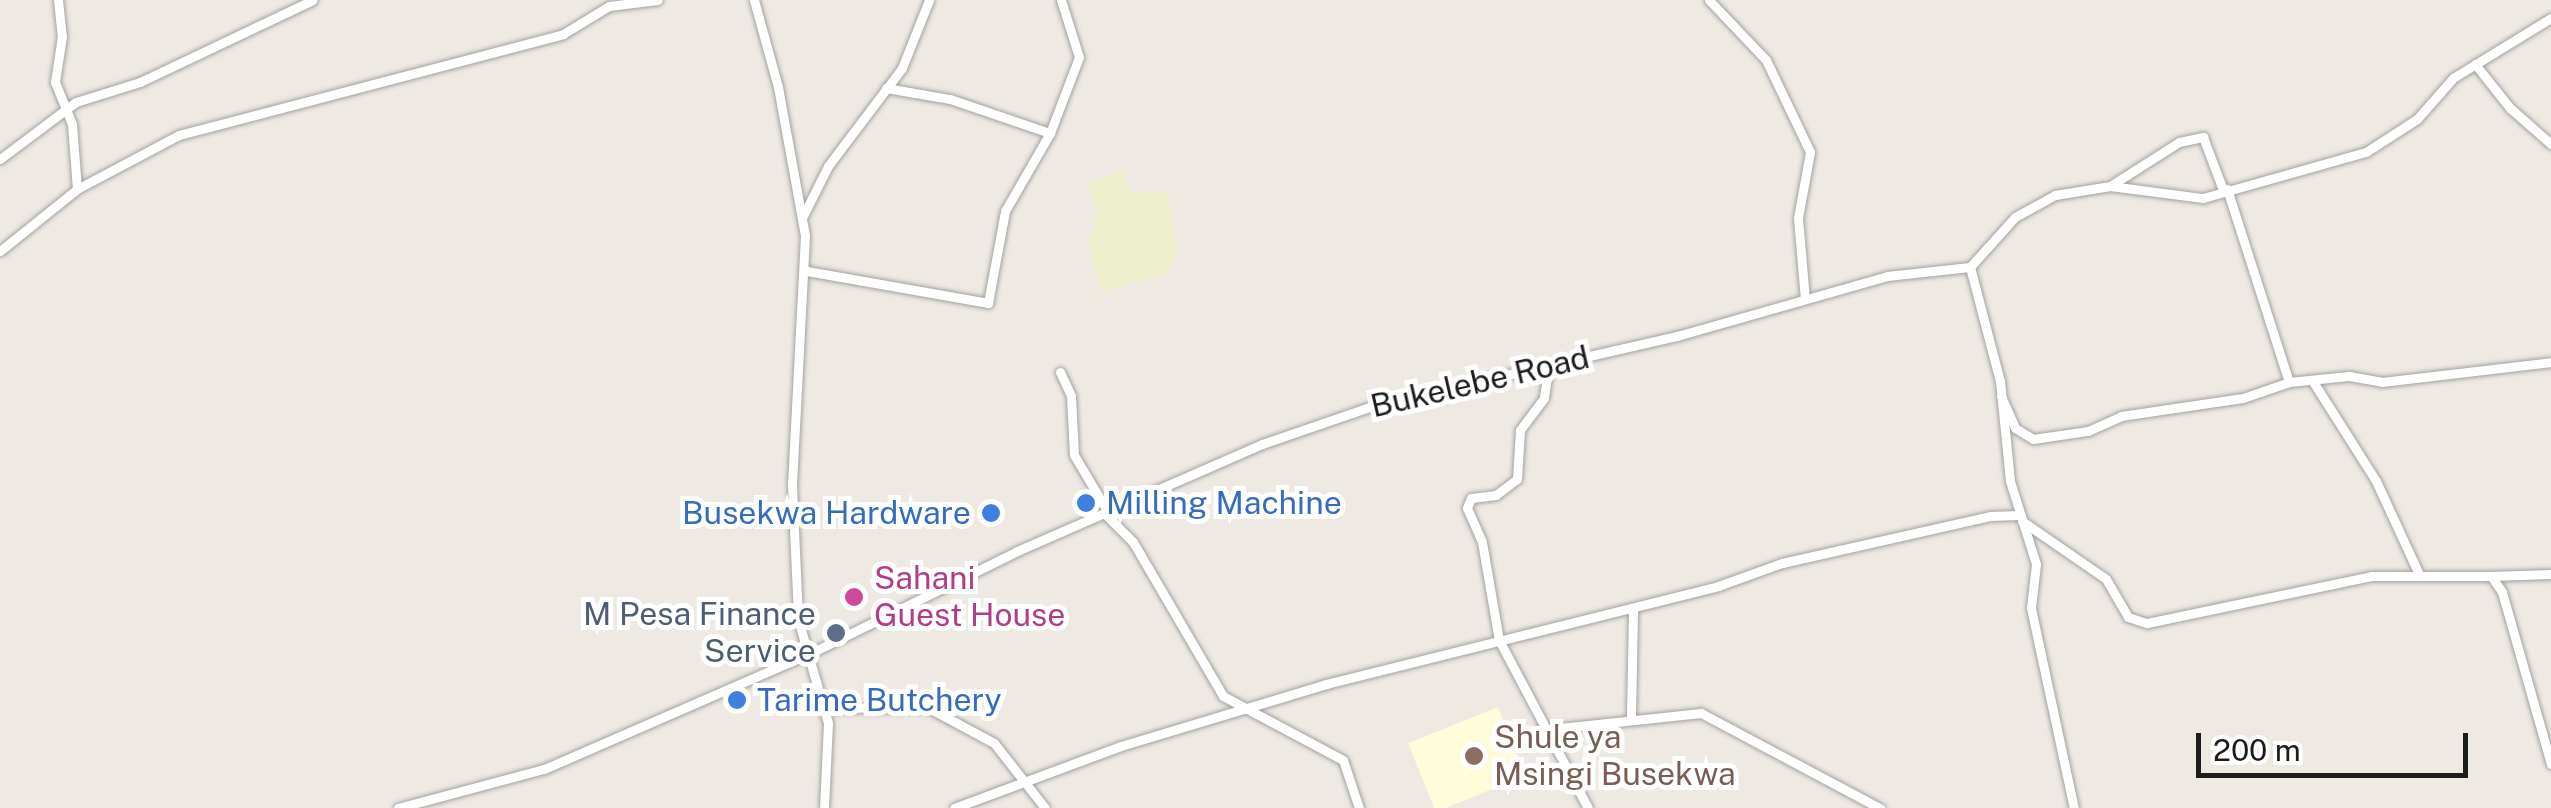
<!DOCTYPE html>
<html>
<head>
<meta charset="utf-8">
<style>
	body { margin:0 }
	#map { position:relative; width:2551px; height:808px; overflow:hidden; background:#eee9e2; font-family:"Public Sans",sans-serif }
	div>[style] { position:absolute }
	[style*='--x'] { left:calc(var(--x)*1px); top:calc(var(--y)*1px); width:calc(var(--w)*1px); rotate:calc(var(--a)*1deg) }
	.education>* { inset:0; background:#fffcd9; transform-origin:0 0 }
	.farmland>* { inset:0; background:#edeecc }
	.roads { filter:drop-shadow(0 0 2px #a3a3a3) drop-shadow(0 0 2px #a3a3a3) }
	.minor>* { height:9px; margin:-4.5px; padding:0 4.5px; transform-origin:4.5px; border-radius:4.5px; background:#fff }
	.dots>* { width:28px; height:28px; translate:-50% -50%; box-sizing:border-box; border:5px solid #fff; border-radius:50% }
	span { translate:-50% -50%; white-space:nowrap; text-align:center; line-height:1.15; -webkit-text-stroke:10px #fff; paint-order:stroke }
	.street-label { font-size:32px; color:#1c1c1c }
	.shop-label { font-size:32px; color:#366cbe }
	.left { translate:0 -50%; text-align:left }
	.right { translate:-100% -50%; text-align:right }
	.hotel-label { font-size:32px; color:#b23c85 }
	.service-label { font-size:32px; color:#4e5e75 }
	.education-label { font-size:32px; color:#785e54 }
	.scale { position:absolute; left:2196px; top:733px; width:272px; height:45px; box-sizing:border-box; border:5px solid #1c1c1c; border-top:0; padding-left:12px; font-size:30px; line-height:35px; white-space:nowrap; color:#1c1c1c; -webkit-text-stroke:8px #fff; paint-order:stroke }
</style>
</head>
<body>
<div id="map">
	<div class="education">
		<div style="left:1498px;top:707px;width:74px;height:97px;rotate:68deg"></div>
	</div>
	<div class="farmland">
		<div style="clip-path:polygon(1122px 170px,1130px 192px,1167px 192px,1177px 257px,1167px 274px,1101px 292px,1088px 242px,1098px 210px,1086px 183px)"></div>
	</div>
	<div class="roads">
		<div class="minor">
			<div style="--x:58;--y:0;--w:36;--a:84"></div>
			<div style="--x:62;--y:36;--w:47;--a:98.7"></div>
			<div style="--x:55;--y:82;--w:45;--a:68"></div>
			<div style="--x:72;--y:124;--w:65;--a:85.6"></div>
			<div style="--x:754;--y:0;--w:90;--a:74.6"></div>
			<div style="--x:778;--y:87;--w:151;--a:79.7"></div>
			<div style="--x:805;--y:236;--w:249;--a:93"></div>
			<div style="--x:792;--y:485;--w:134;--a:87.4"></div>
			<div style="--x:798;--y:619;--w:108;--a:73.9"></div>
			<div style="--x:828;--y:723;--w:85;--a:92.7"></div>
			<div style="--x:1709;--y:0;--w:83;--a:46.5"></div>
			<div style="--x:1766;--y:60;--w:102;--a:64.4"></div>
			<div style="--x:1810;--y:152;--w:67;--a:100.3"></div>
			<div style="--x:1798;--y:218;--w:81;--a:85.1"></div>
			<div style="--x:2475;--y:64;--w:56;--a:51.5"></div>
			<div style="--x:2510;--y:108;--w:55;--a:41.3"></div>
			<div style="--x:886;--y:88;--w:65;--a:9.8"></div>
			<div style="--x:950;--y:99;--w:106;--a:18.8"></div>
			<div style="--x:0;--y:159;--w:95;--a:-36.9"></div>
			<div style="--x:76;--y:102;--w:67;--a:-17.4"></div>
			<div style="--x:140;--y:82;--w:191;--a:-25.4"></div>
			<div style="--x:2110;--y:186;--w:82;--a:-32.5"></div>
			<div style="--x:2179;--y:142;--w:25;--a:-12"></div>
			<div style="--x:2203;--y:137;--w:57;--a:69.3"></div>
			<div style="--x:2227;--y:189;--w:203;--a:72.2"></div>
			<div style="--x:803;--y:216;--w:56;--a:-63.4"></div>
			<div style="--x:828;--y:166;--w:123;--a:-52.9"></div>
			<div style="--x:902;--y:68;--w:73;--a:-68.3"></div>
			<div style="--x:0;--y:251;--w:99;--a:-38.8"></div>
			<div style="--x:77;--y:189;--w:115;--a:-27.9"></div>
			<div style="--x:179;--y:135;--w:397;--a:-14.7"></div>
			<div style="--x:563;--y:34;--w:54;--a:-31.3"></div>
			<div style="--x:609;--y:6;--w:49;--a:-7"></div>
			<div style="--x:1970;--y:267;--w:118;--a:75.3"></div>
			<div style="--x:2000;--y:381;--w:100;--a:84.3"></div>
			<div style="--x:2010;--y:481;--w:87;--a:72.6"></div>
			<div style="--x:2036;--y:564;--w:44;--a:96.5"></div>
			<div style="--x:2031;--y:608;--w:205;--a:77.9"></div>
			<div style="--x:807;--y:271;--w:184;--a:10"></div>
			<div style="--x:988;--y:303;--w:94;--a:-79.5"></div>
			<div style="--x:1005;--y:211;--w:90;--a:-60"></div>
			<div style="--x:1050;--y:133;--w:81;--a:-69.1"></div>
			<div style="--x:1079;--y:57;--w:60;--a:-107.5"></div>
			<div style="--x:1549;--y:365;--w:33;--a:99"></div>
			<div style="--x:1544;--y:398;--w:40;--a:127"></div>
			<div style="--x:1520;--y:430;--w:49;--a:93.5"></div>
			<div style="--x:1517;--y:479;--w:26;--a:143"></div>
			<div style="--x:1496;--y:495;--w:25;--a:173"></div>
			<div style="--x:1471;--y:498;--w:11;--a:112"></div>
			<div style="--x:1467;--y:508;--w:37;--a:66"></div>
			<div style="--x:1482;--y:542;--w:99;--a:80.2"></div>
			<div style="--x:1499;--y:640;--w:190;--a:62.1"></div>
			<div style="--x:1060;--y:372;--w:26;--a:65"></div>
			<div style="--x:1071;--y:396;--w:59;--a:87.1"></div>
			<div style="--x:1074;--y:455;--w:66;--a:59.2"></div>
			<div style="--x:2312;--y:380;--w:120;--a:57.6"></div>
			<div style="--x:2376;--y:481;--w:100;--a:65.2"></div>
			<div style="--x:2001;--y:396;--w:35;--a:66"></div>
			<div style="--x:2015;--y:428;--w:21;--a:31"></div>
			<div style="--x:2033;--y:439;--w:56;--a:-8.3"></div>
			<div style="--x:2088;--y:431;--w:36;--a:-24"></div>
			<div style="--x:2121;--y:416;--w:123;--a:-8.4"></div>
			<div style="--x:2243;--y:398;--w:49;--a:-19.2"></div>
			<div style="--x:2289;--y:382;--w:60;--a:-5.7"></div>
			<div style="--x:2349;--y:376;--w:34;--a:10"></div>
			<div style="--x:2382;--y:382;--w:170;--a:-6.7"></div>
			<div style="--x:1104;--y:513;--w:41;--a:45"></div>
			<div style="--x:1133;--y:542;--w:178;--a:59.7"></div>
			<div style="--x:1223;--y:696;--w:136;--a:28.1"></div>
			<div style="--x:1343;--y:760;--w:51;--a:71.6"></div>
			<div style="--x:2022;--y:521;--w:102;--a:34.6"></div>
			<div style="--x:2106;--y:579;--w:44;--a:59.9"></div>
			<div style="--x:2128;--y:617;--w:20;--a:18"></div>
			<div style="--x:2147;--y:623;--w:229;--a:-11.8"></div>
			<div style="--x:2371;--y:576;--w:120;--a:0"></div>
			<div style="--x:2491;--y:576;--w:19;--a:55"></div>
			<div style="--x:2502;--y:592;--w:179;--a:74.1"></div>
			<div style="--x:2491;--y:576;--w:60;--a:-1.9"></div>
			<div style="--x:826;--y:708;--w:101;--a:-0.6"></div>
			<div style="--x:927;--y:707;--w:76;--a:28.2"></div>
			<div style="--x:994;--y:743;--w:83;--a:51.9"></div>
			<div style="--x:1631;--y:716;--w:108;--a:-88.9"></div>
			<div style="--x:1541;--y:730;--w:161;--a:-6.1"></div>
			<div style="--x:1701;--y:713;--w:203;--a:28"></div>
			<div style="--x:398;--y:808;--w:151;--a:-15"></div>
			<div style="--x:544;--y:769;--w:289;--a:-23.5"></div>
			<div style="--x:809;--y:654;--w:232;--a:-26.3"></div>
			<div style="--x:1017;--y:551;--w:267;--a:-23.6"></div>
			<div style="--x:1262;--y:444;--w:120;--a:-19"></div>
			<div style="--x:1375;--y:405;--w:310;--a:-12.9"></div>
			<div style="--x:1677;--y:336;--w:218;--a:-15.9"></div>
			<div style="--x:1887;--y:276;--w:83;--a:-6.2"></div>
			<div style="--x:1970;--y:267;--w:67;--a:-48"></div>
			<div style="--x:2015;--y:217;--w:46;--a:-28.8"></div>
			<div style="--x:2055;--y:195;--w:56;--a:-9.3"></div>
			<div style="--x:2110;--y:186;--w:94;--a:7.4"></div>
			<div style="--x:2203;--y:198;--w:169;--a:-15.8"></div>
			<div style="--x:2366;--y:152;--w:61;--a:-32.9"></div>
			<div style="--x:2417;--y:119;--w:55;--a:-48.7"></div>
			<div style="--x:2453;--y:78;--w:115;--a:-31.5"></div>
			<div style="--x:954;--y:808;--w:178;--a:-20.4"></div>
			<div style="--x:1121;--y:746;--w:214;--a:-16.8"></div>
			<div style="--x:1326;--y:684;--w:404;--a:-14"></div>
			<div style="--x:1718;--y:586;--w:68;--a:-19.8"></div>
			<div style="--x:1782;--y:563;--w:213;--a:-12.7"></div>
			<div style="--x:1990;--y:516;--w:29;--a:-2"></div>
		</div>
	</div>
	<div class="dots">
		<div style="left:1086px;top:503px;background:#3f7fe0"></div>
		<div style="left:991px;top:513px;background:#3f7fe0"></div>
		<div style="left:854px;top:597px;background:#d1479c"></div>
		<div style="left:836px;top:633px;background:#5c6f8a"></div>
		<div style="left:737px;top:700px;background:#3f7fe0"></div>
		<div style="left:1474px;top:756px;background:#8d6e63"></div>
	</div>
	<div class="street-label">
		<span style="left:1480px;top:382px;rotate:-13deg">Bukelebe Road</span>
	</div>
	<div class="shop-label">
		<span class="left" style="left:1106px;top:503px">Milling Machine</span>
		<span class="right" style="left:971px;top:513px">Busekwa Hardware</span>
		<span class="left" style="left:757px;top:700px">Tarime Butchery</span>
	</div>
	<div class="hotel-label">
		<span class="left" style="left:874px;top:597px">Sahani<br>Guest House</span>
	</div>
	<div class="service-label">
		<span class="right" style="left:816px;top:633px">M Pesa Finance<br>Service</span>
	</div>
	<div class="education-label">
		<span class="left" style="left:1494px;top:756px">Shule ya<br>Msingi Busekwa</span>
	</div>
	<div class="scale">200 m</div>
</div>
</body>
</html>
